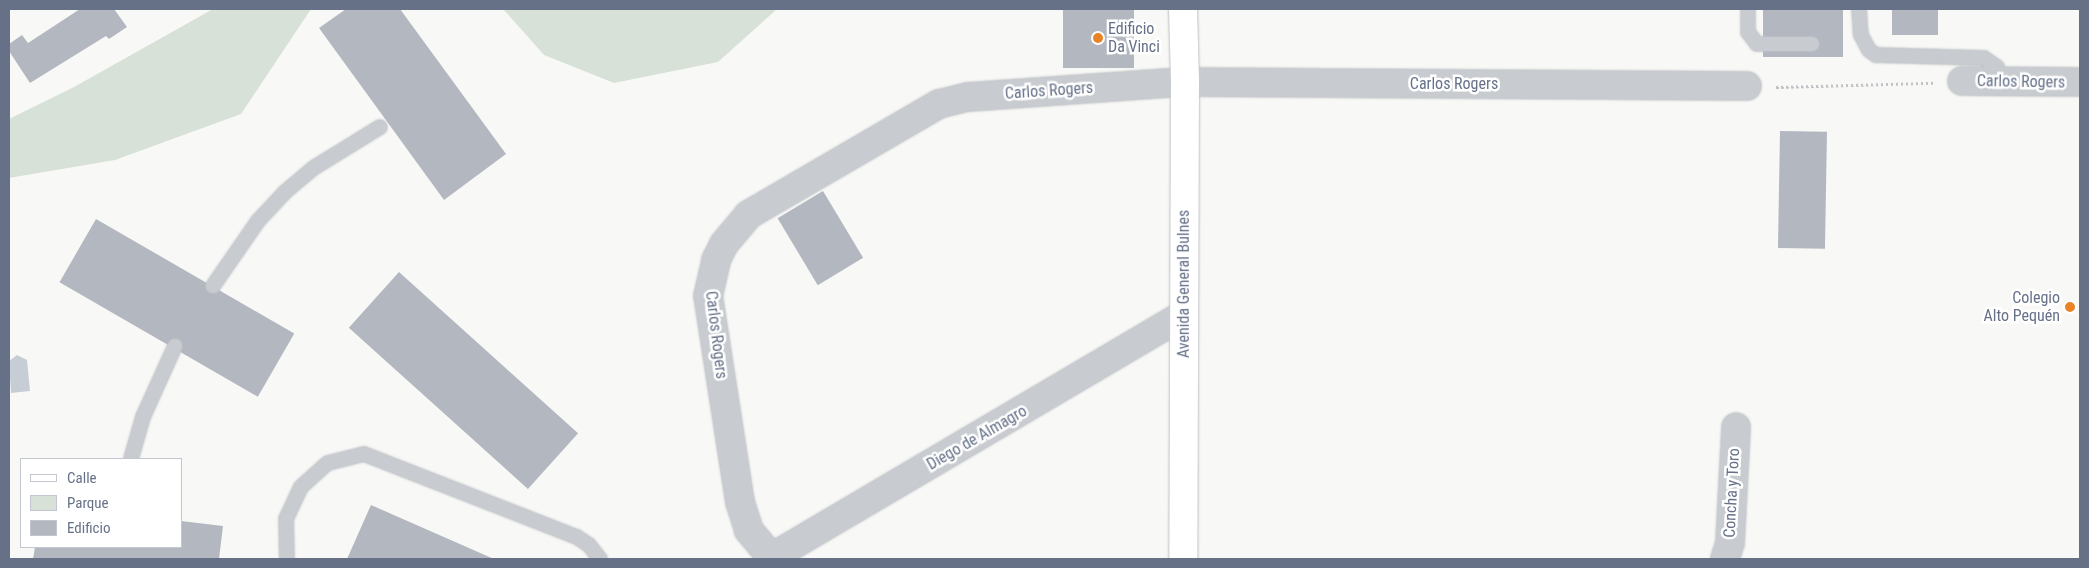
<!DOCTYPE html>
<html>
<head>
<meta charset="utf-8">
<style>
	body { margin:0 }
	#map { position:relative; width:2089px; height:568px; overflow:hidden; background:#f8f9f6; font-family:"Roboto Condensed",sans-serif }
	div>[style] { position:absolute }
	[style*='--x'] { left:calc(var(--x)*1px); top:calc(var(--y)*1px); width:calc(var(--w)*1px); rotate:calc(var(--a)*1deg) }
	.green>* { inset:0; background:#d8e1d7 }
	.water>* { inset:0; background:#c7cdd4 }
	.building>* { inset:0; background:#b3b7c0; transform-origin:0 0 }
	.path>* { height:3px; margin-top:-1.5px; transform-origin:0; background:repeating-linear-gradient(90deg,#c2c3c6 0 2.5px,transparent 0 5px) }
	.roads { filter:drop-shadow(0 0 1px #bdbfc5) drop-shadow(0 0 1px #bdbfc5) }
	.lane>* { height:14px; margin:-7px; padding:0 7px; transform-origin:7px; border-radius:7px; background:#c8cbcf }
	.street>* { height:28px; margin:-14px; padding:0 14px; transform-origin:14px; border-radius:14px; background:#c8cbcf }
	.secondary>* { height:28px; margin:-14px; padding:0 14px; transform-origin:14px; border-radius:14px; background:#fff }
	.dots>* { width:14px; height:14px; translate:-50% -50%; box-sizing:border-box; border:2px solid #fff; border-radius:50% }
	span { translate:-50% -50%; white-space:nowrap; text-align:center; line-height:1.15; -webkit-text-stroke:5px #fff; paint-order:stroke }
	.poi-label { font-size:16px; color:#667188 }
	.left { translate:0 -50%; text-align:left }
	.right { translate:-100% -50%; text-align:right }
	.street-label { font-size:16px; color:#667188 }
	.frame { position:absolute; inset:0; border:10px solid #667188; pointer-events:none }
	.legend { position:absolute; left:20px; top:458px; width:162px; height:90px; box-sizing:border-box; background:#fff; border:1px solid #c2c6cf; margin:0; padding:6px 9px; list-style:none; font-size:15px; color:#667188 }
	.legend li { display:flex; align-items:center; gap:10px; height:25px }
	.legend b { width:25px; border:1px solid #c2c6cf }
</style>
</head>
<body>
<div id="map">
	<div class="green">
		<div style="clip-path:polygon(213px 9px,311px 9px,241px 114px,115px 160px,9px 178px,9px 119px,74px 87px)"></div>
		<div style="clip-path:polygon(503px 9px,777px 9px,718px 62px,614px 83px,544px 55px)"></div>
	</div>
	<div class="water">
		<div style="clip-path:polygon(17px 355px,27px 360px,30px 391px,11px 393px,9px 361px)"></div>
	</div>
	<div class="building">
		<div style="clip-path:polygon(80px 9px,114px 9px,127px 27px,109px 39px,106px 36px,30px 83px,9px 51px,9px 44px,22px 35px,28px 43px)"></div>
		<div style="clip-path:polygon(346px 9px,400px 9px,506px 154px,444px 200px,319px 28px)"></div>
		<div style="left:1063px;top:9px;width:71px;height:59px"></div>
		<div style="left:1763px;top:9px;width:80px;height:48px"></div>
		<div style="left:1892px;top:9px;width:46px;height:26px"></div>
		<div style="left:1780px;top:131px;width:47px;height:117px;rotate:1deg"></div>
		<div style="left:823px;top:191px;width:78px;height:53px;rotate:59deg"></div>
		<div style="left:96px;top:219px;width:229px;height:73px;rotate:30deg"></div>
		<div style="left:399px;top:272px;width:241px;height:75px;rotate:42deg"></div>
		<div style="clip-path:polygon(371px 505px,494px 559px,347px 559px)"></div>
		<div style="clip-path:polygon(181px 521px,223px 526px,219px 559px,33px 559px,35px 547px,181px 547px)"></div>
	</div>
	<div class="path">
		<div style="--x:1776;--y:87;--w:158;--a:-1.5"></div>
	</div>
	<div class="roads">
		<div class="lane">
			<div style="--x:1748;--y:9;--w:23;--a:90"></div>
			<div style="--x:1748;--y:32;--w:15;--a:53"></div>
			<div style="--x:1757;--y:44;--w:55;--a:0"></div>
			<div style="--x:1859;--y:9;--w:26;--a:86"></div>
			<div style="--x:1861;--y:35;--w:17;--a:62"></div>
			<div style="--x:1869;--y:50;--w:9;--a:36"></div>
			<div style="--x:1876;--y:55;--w:108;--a:1.6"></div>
			<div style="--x:1984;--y:58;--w:16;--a:35"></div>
			<div style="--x:1997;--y:67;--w:15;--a:86"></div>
			<div style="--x:213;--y:286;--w:79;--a:-55.3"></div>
			<div style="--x:258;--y:221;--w:40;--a:-47"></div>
			<div style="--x:285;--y:192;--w:39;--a:-40"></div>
			<div style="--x:315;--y:167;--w:76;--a:-31.6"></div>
			<div style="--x:131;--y:459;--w:44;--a:-74.1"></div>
			<div style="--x:143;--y:417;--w:78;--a:-65.7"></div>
			<div style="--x:287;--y:559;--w:40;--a:-91.4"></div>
			<div style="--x:286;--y:519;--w:35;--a:-65"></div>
			<div style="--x:301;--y:487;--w:36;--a:-42"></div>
			<div style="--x:328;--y:463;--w:37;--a:-14"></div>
			<div style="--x:364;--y:454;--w:229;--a:21.3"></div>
			<div style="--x:577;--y:537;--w:14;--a:34"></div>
			<div style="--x:589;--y:545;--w:18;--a:52"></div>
		</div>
		<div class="street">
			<div style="--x:1962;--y:81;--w:118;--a:0.5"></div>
			<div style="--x:769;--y:559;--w:481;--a:-30.5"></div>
			<div style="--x:773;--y:559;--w:38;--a:-130"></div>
			<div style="--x:749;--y:530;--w:29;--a:-108"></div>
			<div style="--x:740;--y:502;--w:208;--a:-98.8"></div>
			<div style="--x:708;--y:296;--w:37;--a:-77"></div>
			<div style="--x:716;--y:260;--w:18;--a:-63"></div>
			<div style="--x:724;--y:244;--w:38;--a:-50"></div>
			<div style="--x:748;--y:215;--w:221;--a:-30.2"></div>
			<div style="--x:939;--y:104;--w:30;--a:-14"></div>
			<div style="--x:968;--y:97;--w:218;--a:-4"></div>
			<div style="--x:1185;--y:82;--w:562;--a:0.41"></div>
			<div style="--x:1725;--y:559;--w:17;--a:-73"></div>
			<div style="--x:1730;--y:543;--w:116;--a:-87"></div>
		</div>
		<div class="secondary">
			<div style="--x:1183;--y:9;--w:73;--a:88.4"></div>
			<div style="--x:1185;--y:82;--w:477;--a:90.2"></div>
		</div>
	</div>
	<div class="dots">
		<div style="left:1098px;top:38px;background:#e98325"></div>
		<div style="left:2070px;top:307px;background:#e98325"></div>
	</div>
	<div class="poi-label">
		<span class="left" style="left:1108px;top:38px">Edificio<br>Da Vinci</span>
		<span class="right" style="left:2060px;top:307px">Colegio<br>Alto Pequén</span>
	</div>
	<div class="street-label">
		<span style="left:2021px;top:82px;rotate:1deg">Carlos Rogers</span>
		<span style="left:1454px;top:84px">Carlos Rogers</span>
		<span style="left:1049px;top:91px;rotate:-4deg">Carlos Rogers</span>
		<span style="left:1184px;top:284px;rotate:-90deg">Avenida General Bulnes</span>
		<span style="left:716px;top:335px;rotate:83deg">Carlos Rogers</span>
		<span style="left:977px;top:438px;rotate:-30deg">Diego de Almagro</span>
		<span style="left:1732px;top:493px;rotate:-87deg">Concha y Toro</span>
	</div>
	<div class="frame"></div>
	<ul class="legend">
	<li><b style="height:6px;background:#fff"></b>Calle</li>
	<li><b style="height:14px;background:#d8e1d7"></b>Parque</li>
	<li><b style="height:14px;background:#b3b7c0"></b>Edificio</li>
	</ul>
</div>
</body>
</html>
